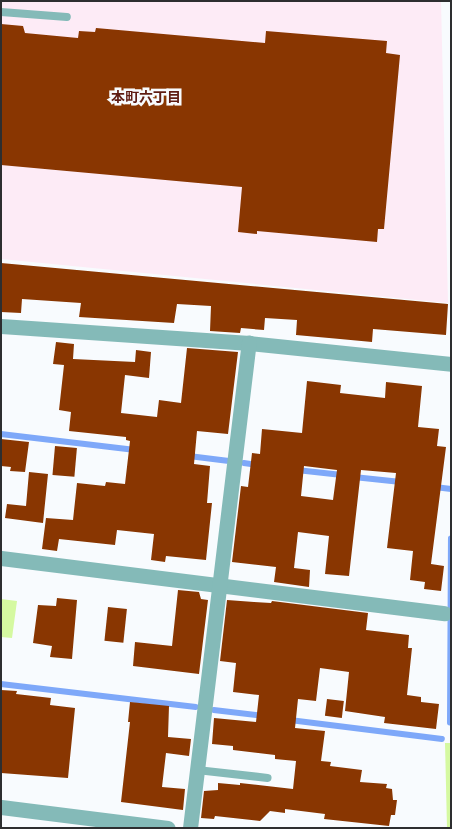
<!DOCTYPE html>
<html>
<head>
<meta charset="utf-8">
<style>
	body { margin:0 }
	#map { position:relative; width:452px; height:829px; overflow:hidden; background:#f8fbfe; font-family:Inter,"Noto Sans JP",sans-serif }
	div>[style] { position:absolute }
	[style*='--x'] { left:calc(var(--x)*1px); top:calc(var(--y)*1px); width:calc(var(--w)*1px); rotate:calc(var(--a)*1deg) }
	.commercial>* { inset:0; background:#fdebf6 }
	.green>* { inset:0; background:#d5f9a1 }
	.stream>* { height:5.5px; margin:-2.75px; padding:0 2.75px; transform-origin:2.75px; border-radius:2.75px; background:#7ea8f9 }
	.building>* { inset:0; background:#893601; transform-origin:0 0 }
	.lane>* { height:8px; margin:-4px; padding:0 4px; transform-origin:4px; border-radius:4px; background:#84bab8 }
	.street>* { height:15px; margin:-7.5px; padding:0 7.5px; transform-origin:7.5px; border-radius:7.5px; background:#84bab8 }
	span { translate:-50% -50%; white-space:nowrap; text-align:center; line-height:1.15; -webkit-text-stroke:5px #f8fbfe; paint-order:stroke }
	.neighbourhood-label { font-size:14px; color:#5f1c13; font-weight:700 }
	.frame { position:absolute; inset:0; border:2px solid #2d2e30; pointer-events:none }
</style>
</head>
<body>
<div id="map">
	<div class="commercial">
		<div style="clip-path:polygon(1px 1px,441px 1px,448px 303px,1px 259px)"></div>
	</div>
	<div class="green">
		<div style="clip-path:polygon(1px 599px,17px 601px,12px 638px,1px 637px)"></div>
		<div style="clip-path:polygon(445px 743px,451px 743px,451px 828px,447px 828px)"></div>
	</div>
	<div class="stream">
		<div style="--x:1;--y:434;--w:135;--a:6.8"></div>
		<div style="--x:189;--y:456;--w:38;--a:7"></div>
		<div style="--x:244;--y:463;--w:14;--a:8"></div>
		<div style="--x:297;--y:470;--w:45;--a:6.3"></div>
		<div style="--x:354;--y:477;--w:47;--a:6.1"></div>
		<div style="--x:435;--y:487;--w:16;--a:7"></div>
		<div style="--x:1;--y:684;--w:196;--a:6.7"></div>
		<div style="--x:214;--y:710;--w:50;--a:6.8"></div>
		<div style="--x:290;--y:720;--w:153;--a:7.1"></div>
		<div style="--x:450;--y:723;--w:184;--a:-89.7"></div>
	</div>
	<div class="building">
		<div style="clip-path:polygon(1px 24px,23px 26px,25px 33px,78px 38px,79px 31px,95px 32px,96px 28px,265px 43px,266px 31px,387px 41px,386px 53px,400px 55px,384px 229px,378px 229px,377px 242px,257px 231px,257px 234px,238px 232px,242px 187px,1px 165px)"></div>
		<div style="clip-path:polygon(1px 263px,448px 304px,446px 335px,373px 329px,372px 342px,340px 339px,296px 335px,297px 320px,265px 318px,264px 330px,241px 328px,240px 333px,210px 331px,211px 306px,177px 304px,174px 323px,79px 317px,81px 303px,22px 299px,21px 313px,1px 312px)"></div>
		<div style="clip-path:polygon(56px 342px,74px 344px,73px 359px,135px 362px,136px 350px,151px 352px,149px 378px,125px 375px,121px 413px,157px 417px,159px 400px,181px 403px,187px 348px,238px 352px,228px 434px,197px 431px,194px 464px,210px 466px,207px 503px,212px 503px,206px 560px,166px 556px,165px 562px,151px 560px,154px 534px,117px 530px,115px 545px,59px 539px,57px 551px,42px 549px,46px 518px,73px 520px,77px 483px,105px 486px,106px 482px,125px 484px,130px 441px,126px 440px,126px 437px,69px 431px,71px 412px,59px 410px,64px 365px,53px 364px)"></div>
		<div style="clip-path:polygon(evenodd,307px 381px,341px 385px,340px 393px,385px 398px,386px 382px,422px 386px,418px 427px,439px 429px,437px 446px,446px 447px,431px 564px,444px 566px,441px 591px,424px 589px,425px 582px,410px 580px,413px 551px,387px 548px,396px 473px,361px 470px,349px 576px,325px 574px,329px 536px,298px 532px,294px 568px,310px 570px,309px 587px,274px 582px,276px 567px,232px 562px,241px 486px,248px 487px,252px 453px,260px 454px,262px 429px,302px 433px,307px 381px,304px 466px,337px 470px,333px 500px,301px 496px,304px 466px)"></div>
		<div style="clip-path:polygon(1px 439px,29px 442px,25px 472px,10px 471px,11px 467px,1px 466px)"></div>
		<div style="left:55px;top:446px;width:22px;height:29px;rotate:5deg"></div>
		<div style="clip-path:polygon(29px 472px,48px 474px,43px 523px,5px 518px,7px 504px,26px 506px)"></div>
		<div style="clip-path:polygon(178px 590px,199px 592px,201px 599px,208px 600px,199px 674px,133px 666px,135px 642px,172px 646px)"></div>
		<div style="clip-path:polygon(57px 598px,77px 600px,72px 659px,50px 657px,52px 646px,33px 643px,38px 605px,56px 606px)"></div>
		<div style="clip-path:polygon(227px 600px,254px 602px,271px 603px,272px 601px,368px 613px,366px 630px,409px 635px,408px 648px,412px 648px,407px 695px,421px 697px,421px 702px,439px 704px,436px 729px,384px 723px,385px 717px,345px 711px,349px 672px,320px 668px,316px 701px,298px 699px,295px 728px,325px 731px,321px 761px,331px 762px,330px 766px,362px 770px,360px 782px,387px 784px,386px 788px,392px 789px,393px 800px,397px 800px,395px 815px,391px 815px,389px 826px,324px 819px,325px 814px,285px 809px,285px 813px,270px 811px,260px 821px,215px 816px,214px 819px,201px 818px,204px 791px,218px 790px,218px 783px,240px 785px,240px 783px,293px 789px,296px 761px,275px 759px,275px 755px,233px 750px,233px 746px,212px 744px,214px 718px,256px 722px,259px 695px,233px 692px,236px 663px,220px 661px)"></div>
		<div style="left:108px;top:607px;width:19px;height:34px;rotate:6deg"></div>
		<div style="clip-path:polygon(1px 690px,17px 691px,16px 694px,51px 698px,50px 705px,75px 708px,68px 778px,1px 773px)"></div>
		<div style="left:327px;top:699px;width:17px;height:17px;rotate:7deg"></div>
		<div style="clip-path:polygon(130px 702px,169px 706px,168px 737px,191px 739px,189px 756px,166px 753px,162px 787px,185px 789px,183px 810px,121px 802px,130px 722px,128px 722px)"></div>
	</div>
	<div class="lane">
		<div style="--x:1;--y:12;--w:66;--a:4.3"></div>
		<div style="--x:197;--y:770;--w:71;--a:6.4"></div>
	</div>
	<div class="street">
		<div style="--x:1;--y:326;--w:249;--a:3.9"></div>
		<div style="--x:249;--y:343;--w:203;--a:5.9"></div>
		<div style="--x:1;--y:558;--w:447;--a:7.1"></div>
		<div style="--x:1;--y:807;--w:168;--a:7.2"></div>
		<div style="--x:190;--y:828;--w:489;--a:-83.1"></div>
	</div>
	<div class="neighbourhood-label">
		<span style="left:146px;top:97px">本町六丁目</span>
	</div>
	<div class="frame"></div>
</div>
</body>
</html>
